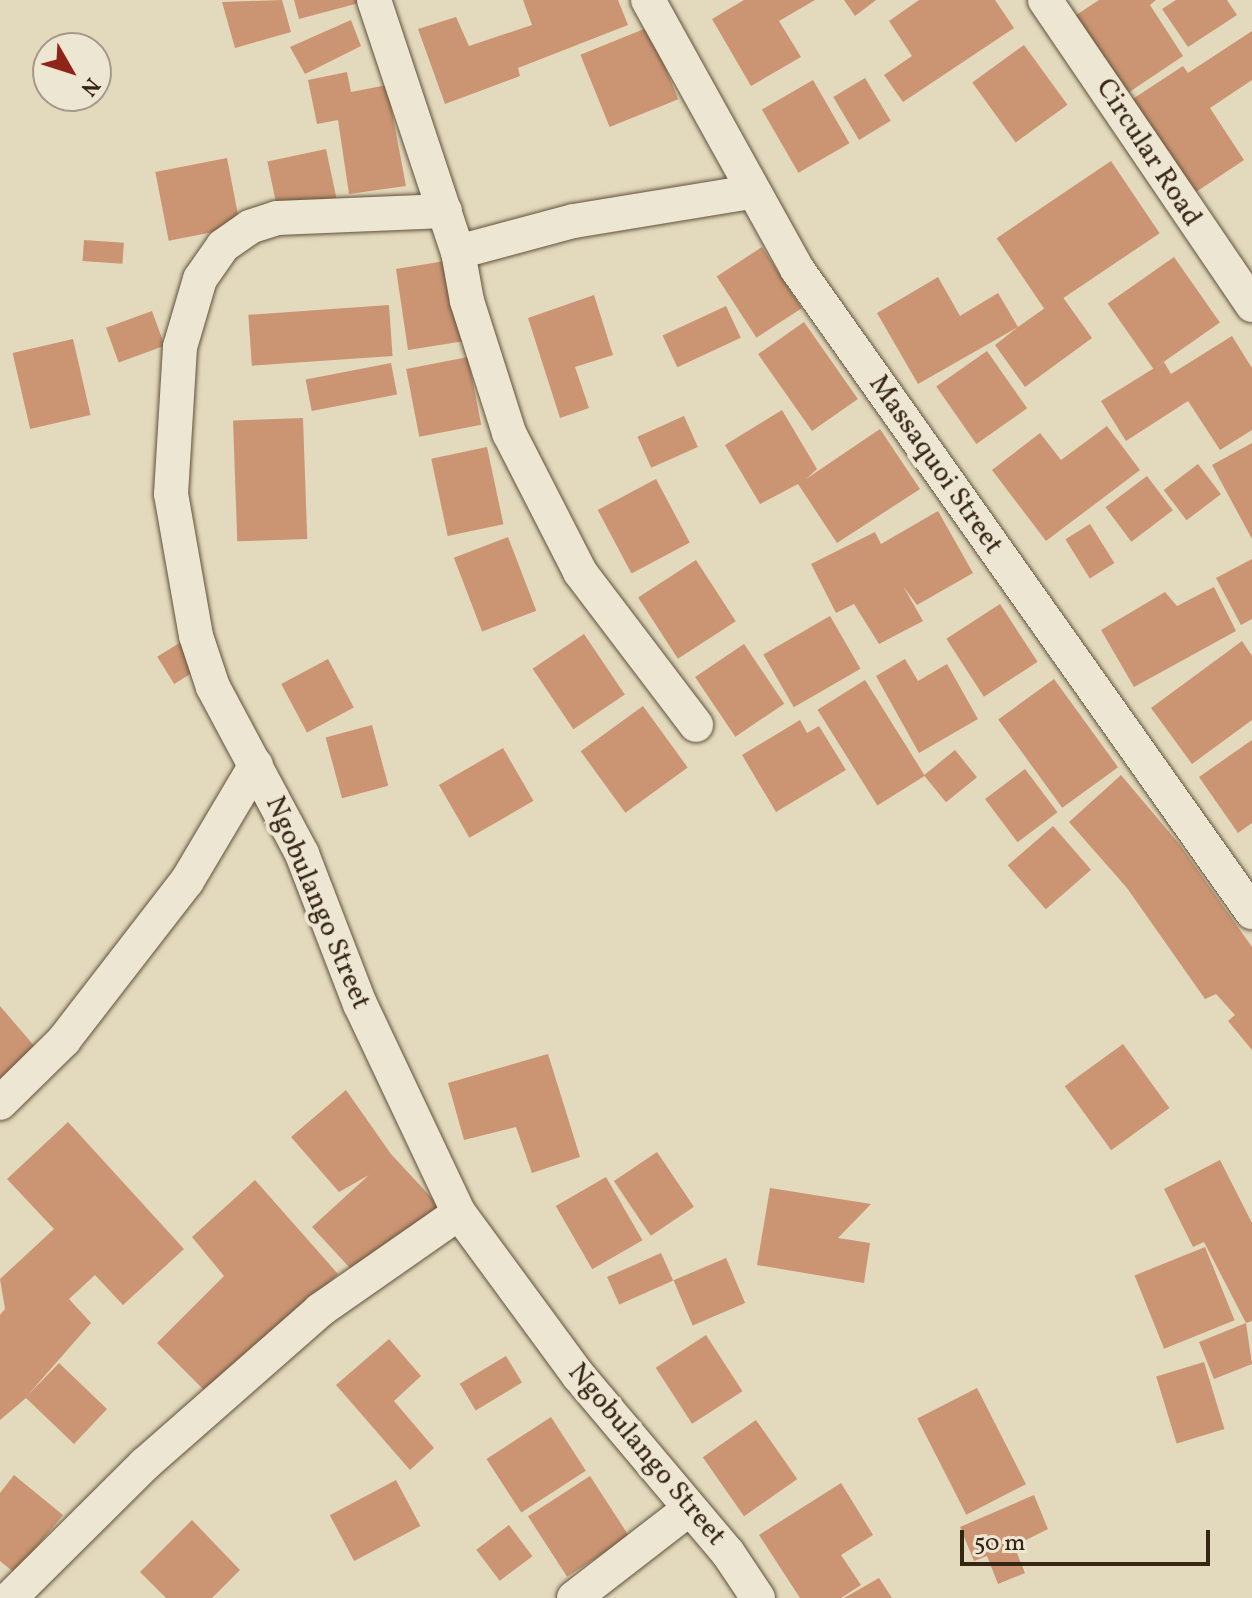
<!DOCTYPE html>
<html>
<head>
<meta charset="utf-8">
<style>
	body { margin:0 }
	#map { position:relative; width:1252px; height:1598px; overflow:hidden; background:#e3d9bc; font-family:Vollkorn,serif }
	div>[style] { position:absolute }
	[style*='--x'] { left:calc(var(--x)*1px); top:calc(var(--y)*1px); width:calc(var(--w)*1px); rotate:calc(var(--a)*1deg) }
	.building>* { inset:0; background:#cb9573; transform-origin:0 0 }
	.roads { filter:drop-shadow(0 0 2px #61523c) drop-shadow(0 0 2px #61523c) }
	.minor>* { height:34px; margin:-17px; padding:0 17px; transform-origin:17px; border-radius:17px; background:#ede6d3 }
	span { translate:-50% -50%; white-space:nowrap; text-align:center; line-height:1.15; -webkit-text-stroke:8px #ede6d3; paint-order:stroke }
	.street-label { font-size:28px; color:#362512 }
	.north { position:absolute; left:32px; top:32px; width:80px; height:80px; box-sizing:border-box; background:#ede6d3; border:2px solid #a49986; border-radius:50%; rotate:129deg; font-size:22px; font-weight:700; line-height:32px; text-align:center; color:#362512 }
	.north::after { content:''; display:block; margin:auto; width:28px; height:36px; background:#8f2418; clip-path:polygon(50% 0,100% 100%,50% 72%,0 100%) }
	.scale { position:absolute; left:960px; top:1530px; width:250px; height:36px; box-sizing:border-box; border:4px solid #362512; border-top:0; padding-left:10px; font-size:24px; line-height:28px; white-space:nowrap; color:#362512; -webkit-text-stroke:6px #ede6d3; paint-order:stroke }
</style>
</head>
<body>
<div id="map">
	<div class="building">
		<div style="clip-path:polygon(282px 0,291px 32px,235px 48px,222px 2px)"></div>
		<div style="clip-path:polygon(294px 0,358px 0,359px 3px,299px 19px)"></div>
		<div style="clip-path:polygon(523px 0,618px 0,628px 25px,518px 68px,520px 76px,445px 104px,418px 29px,456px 17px,469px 46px,532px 25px)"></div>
		<div style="clip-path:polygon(744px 0,815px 0,779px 21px,801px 57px,751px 86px,712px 19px)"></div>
		<div style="clip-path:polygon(844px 0,876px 0,855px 16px)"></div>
		<div style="clip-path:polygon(919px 0,995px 0,1014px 28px,903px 102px,884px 75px,912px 56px,889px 21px)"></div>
		<div style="clip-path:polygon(1099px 0,1156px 0,1150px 5px,1183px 56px,1119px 99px,1067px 21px)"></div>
		<div style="clip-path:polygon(1176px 0,1227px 0,1237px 15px,1188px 47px,1162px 9px)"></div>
		<div style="clip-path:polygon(351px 20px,361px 46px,305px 74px,290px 47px)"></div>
		<div style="left:649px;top:27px;width:78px;height:74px;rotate:68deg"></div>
		<div style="clip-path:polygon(1252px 31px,1252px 80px,1210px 108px,1244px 160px,1184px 200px,1122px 106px,1183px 66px,1188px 73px)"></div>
		<div style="left:1024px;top:45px;width:74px;height:64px;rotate:54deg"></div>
		<div style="clip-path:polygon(347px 72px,351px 92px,387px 85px,406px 186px,349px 194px,338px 120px,317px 124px,308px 80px)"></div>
		<div style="left:865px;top:78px;width:50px;height:37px;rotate:59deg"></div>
		<div style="left:813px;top:80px;width:73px;height:59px;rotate:60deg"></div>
		<div style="left:326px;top:149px;width:50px;height:60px;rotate:78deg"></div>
		<div style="left:227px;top:158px;width:70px;height:73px;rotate:79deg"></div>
		<div style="left:1111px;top:161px;width:87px;height:138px;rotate:56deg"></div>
		<div style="left:84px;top:240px;width:40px;height:21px;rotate:4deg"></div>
		<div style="left:762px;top:247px;width:73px;height:54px;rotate:57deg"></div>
		<div style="left:1174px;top:257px;width:80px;height:81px;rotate:55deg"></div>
		<div style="clip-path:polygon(445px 261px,465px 341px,408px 350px,396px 269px)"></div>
		<div style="clip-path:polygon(938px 277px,960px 316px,998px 293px,1018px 327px,1062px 296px,1092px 338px,1025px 387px,995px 345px,1018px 327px,918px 384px,877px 313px)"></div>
		<div style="clip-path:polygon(594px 295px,613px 355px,575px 367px,589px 408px,560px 418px,528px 318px)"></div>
		<div style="left:389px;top:305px;width:51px;height:141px;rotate:86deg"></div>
		<div style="left:726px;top:306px;width:35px;height:70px;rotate:65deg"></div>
		<div style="left:152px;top:311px;width:37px;height:49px;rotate:70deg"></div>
		<div style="left:804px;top:322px;width:94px;height:56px;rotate:55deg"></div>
		<div style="clip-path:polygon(1232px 336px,1252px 368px,1252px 430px,1220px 450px,1188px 401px,1126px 441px,1101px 401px,1164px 362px,1171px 374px)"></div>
		<div style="left:73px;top:339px;width:78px;height:62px;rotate:77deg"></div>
		<div style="left:987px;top:351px;width:70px;height:62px;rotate:55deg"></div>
		<div style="left:468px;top:357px;width:69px;height:63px;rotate:79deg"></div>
		<div style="left:391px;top:363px;width:32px;height:87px;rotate:79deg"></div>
		<div style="clip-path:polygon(782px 410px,817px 469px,806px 479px,880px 429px,920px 489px,837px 543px,798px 484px,760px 504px,725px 445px)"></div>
		<div style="left:684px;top:416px;width:34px;height:51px;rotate:66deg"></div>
		<div style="left:303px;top:418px;width:121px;height:70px;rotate:88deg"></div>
		<div style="clip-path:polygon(1107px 426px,1140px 470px,1046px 541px,992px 470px,1040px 433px,1061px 460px)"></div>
		<div style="clip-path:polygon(1252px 443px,1252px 539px,1212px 465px)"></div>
		<div style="left:487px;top:447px;width:79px;height:57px;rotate:78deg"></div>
		<div style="left:1198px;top:464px;width:38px;height:43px;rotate:53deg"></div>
		<div style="left:1147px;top:476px;width:43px;height:52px;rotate:53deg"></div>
		<div style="left:656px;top:479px;width:72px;height:66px;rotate:62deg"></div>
		<div style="clip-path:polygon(938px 511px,973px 573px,917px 605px,903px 586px,923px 621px,879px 644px,854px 604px,836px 613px,811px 564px,875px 532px,881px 544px)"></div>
		<div style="left:1090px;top:524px;width:46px;height:29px;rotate:58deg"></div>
		<div style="left:508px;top:537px;width:79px;height:58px;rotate:69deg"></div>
		<div style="clip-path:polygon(1252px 559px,1252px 619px,1241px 625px,1216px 578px)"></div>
		<div style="left:696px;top:560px;width:73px;height:69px;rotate:57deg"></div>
		<div style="clip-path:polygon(1214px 587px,1236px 631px,1134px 687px,1101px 630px,1165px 592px,1177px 606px)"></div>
		<div style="left:1000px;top:604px;width:69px;height:64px;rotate:57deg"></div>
		<div style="left:830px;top:616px;width:61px;height:77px;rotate:60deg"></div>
		<div style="left:584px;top:634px;width:73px;height:62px;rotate:56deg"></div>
		<div style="clip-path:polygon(1242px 641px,1252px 656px,1252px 720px,1192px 764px,1151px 708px)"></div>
		<div style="left:181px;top:642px;width:32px;height:28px;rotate:58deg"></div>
		<div style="left:744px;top:644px;width:72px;height:59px;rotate:56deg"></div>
		<div style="left:328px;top:659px;width:55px;height:53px;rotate:62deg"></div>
		<div style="clip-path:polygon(905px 659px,918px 681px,947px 664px,978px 719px,919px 753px,876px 676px)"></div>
		<div style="left:1054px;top:679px;width:109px;height:69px;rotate:54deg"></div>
		<div style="left:865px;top:680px;width:113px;height:56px;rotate:58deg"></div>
		<div style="left:643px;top:706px;width:76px;height:77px;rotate:54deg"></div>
		<div style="clip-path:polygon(800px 720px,807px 733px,819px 726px,846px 770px,776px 812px,742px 755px)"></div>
		<div style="left:372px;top:725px;width:63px;height:48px;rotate:75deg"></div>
		<div style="clip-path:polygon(1252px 740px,1252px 823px,1238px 833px,1199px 777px)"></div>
		<div style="left:503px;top:748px;width:61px;height:74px;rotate:60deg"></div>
		<div style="left:955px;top:750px;width:35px;height:40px;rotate:51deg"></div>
		<div style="left:1025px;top:769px;width:54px;height:50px;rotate:53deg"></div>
		<div style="clip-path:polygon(1121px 775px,1180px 845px,1252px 947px,1252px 1050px,1228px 1021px,1235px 1015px,1216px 994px,1205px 999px,1127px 888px,1069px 822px)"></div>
		<div style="left:1053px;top:826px;width:58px;height:60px;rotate:49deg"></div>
		<div style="clip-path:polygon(0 1006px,42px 1055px,0 1087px)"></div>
		<div style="left:1123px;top:1044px;width:79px;height:72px;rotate:54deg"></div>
		<div style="clip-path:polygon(548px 1054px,580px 1157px,532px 1173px,516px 1127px,464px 1140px,448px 1083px)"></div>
		<div style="clip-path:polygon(346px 1090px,391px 1154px,441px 1208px,362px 1281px,312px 1227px,369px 1175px,339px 1192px,291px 1137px)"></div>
		<div style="clip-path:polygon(68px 1122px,184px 1249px,123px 1305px,95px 1275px,69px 1299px,91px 1323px,27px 1396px,59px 1363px,107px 1409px,74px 1444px,26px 1398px,0 1420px,0 1315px,5px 1309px,0 1279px,54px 1229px,7px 1179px)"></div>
		<div style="left:657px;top:1152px;width:66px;height:52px;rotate:56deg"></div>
		<div style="clip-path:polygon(1220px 1160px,1252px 1223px,1252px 1321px,1246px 1323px,1204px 1242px,1193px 1247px,1164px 1189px)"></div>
		<div style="left:606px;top:1177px;width:73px;height:58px;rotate:60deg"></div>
		<div style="clip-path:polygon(255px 1180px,338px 1274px,209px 1395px,157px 1343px,224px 1276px,192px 1237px)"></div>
		<div style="clip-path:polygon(770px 1188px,871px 1204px,838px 1238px,870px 1243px,864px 1283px,757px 1265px)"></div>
		<div style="left:1205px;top:1247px;width:79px;height:76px;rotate:68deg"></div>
		<div style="left:661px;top:1253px;width:30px;height:59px;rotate:66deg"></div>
		<div style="left:726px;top:1258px;width:49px;height:57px;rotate:67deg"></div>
		<div style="clip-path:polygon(1246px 1323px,1252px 1364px,1214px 1379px,1199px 1342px)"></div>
		<div style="left:706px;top:1335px;width:67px;height:60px;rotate:57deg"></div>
		<div style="clip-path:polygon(389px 1339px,421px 1376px,394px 1401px,434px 1448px,410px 1470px,336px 1385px)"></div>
		<div style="left:506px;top:1356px;width:31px;height:54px;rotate:59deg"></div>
		<div style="left:1204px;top:1362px;width:70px;height:50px;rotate:73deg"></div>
		<div style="left:977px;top:1388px;width:108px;height:67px;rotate:63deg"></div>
		<div style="left:551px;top:1417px;width:64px;height:77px;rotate:57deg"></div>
		<div style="left:756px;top:1420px;width:72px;height:65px;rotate:55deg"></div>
		<div style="clip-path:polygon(14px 1475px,63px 1515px,15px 1573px,0 1561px,0 1493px)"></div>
		<div style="left:590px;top:1476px;width:72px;height:74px;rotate:57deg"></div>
		<div style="left:396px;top:1480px;width:52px;height:75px;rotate:62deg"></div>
		<div style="clip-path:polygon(841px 1483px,873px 1535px,841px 1555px,861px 1585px,841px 1598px,800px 1598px,759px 1535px)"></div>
		<div style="clip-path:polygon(1034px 1495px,1048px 1529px,1014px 1546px,1025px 1573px,998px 1584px,987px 1556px,974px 1561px,960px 1527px)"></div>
		<div style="clip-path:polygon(192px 1520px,240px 1570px,212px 1598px,166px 1598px,140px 1572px)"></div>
		<div style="left:509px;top:1525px;width:39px;height:41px;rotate:53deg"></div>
		<div style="clip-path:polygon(879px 1578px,892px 1598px,844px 1598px)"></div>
	</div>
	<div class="roads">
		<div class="minor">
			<div style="--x:374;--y:0;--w:266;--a:71.6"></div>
			<div style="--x:458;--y:252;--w:50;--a:79.6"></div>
			<div style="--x:467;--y:301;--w:139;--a:72.3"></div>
			<div style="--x:509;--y:433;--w:156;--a:62.9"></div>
			<div style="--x:580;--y:572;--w:192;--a:52.8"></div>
			<div style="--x:648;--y:0;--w:308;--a:61"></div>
			<div style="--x:797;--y:269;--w:788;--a:54.72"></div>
			<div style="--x:1045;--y:0;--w:369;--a:55.8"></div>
			<div style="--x:445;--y:211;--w:168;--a:177.6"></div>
			<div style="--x:277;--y:218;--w:28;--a:162"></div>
			<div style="--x:250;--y:227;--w:33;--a:145"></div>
			<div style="--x:223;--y:246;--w:40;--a:124.9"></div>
			<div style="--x:200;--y:279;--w:71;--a:106.4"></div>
			<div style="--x:180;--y:347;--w:147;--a:93.5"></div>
			<div style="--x:171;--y:494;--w:144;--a:80"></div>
			<div style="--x:196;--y:636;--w:54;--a:71.6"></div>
			<div style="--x:213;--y:687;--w:189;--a:61.9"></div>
			<div style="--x:302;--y:854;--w:161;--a:68.9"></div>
			<div style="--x:360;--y:1004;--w:231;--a:64.7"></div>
			<div style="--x:459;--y:1213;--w:201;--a:53.7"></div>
			<div style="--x:578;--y:1375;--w:233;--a:49.9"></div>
			<div style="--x:728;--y:1553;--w:54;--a:56.3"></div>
			<div style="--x:458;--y:252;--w:120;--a:-15"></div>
			<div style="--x:574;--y:221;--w:179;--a:-9.3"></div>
			<div style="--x:0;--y:1103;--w:90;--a:-44.5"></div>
			<div style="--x:64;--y:1040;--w:201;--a:-52.3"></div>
			<div style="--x:187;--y:881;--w:135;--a:-59.3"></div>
			<div style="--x:10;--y:1598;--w:190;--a:-44.8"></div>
			<div style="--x:145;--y:1464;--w:233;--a:-41.3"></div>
			<div style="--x:320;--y:1310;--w:169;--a:-34.9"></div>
			<div style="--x:574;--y:1598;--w:145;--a:-37.7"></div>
		</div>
	</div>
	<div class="street-label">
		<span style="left:1148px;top:153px;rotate:57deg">Circular Road</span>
		<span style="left:935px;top:465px;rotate:55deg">Massaquoi Street</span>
		<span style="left:317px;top:903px;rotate:67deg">Ngobulango Street</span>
		<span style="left:646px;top:1455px;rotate:50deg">Ngobulango Street</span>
	</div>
	<div class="north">N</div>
	<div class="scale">50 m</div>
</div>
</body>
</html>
